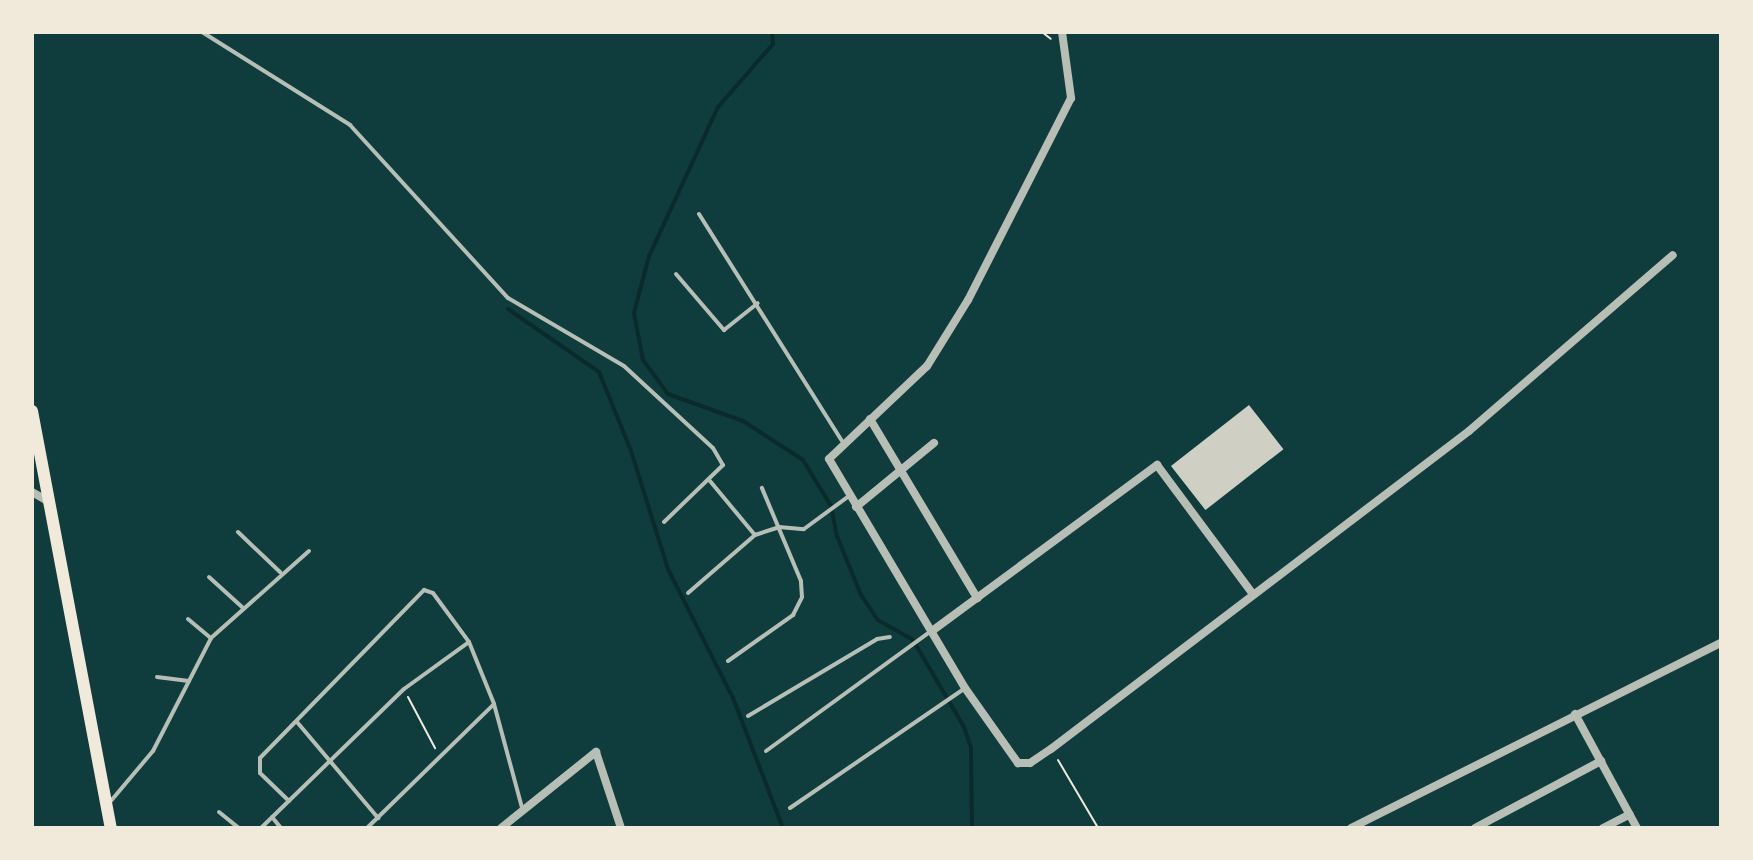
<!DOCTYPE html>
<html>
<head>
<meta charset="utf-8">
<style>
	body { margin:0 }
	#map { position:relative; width:1753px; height:860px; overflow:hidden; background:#0f3d3e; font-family:"PT Sans",sans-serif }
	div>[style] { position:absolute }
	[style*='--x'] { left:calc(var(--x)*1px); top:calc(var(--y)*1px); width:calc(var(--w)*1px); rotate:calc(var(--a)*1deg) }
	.stream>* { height:4px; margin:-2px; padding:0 2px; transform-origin:2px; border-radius:2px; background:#0a2a2b }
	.building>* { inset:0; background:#cfcfc3; transform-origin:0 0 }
	.path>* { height:2px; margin:-1px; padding:0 1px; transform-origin:1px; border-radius:1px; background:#f1e9da }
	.service>* { height:4px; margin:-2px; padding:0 2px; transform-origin:2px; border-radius:2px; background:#b8beb3 }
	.minor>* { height:8px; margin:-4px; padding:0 4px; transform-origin:4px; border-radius:4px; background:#b8beb3 }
	.primary>* { height:12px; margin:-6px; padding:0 6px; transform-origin:6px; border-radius:6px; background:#f1e9da }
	span { translate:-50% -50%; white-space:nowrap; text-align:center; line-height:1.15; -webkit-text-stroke:8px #f1e9da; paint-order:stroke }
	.frame { position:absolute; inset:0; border:34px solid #f1e9da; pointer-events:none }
</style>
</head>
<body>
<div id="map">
	<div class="stream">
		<div style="--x:772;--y:32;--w:12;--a:85"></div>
		<div style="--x:773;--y:44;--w:84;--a:131.1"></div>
		<div style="--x:718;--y:107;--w:164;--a:114.8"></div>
		<div style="--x:649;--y:256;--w:59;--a:104.7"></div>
		<div style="--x:634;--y:313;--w:48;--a:79.2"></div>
		<div style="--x:643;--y:360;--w:42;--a:53.7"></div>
		<div style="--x:668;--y:394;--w:80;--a:19.8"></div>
		<div style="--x:743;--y:421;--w:72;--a:33"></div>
		<div style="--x:803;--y:460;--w:54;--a:58.7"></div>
		<div style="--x:831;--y:506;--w:31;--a:79"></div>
		<div style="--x:837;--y:536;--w:64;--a:67.9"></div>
		<div style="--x:861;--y:595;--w:30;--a:56"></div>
		<div style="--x:878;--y:620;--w:40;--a:29.7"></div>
		<div style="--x:913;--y:640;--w:101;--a:59.6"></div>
		<div style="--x:964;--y:727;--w:21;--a:71"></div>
		<div style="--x:971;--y:747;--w:81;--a:89.3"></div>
		<div style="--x:508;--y:309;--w:111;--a:34.7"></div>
		<div style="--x:599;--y:372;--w:85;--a:67.9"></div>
		<div style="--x:631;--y:451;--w:124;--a:72.6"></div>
		<div style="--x:668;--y:569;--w:144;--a:63.3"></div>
		<div style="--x:733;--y:698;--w:139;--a:69"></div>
	</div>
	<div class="building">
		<div style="left:1249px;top:405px;width:56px;height:99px;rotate:52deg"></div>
	</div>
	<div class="path">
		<div style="--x:1042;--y:32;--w:11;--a:38"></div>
		<div style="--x:408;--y:697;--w:58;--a:62.1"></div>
		<div style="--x:1058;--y:760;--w:79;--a:59.5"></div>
	</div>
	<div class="service">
		<div style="--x:202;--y:32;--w:175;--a:32.1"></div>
		<div style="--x:350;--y:125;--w:234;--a:47.6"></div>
		<div style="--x:508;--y:298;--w:134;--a:30.4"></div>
		<div style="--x:624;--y:366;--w:121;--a:42.7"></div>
		<div style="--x:713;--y:448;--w:20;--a:60"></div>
		<div style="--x:723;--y:465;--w:82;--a:136"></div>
		<div style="--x:699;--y:214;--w:268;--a:57.8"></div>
		<div style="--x:676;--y:274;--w:74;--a:49.4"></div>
		<div style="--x:724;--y:330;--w:43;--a:-38.5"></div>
		<div style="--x:710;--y:481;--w:69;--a:50.3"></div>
		<div style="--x:238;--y:532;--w:58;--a:43.6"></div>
		<div style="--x:209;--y:577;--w:45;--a:42.3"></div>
		<div style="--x:688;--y:593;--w:89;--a:-40.9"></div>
		<div style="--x:755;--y:535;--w:25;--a:-18"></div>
		<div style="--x:779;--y:527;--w:25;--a:5"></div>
		<div style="--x:804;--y:529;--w:56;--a:-36.3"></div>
		<div style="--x:188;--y:619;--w:30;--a:40"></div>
		<div style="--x:728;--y:661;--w:80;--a:-35.3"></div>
		<div style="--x:793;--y:615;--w:20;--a:-63"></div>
		<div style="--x:802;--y:597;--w:16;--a:-94"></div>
		<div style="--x:801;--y:581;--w:101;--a:-112.8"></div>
		<div style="--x:157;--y:677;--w:32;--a:7"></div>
		<div style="--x:748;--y:716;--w:150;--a:-30.8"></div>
		<div style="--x:877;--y:639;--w:13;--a:-9"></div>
		<div style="--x:297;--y:722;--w:126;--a:49.8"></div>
		<div style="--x:766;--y:751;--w:203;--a:-36"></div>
		<div style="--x:289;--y:801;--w:40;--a:-136"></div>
		<div style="--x:260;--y:773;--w:15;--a:-90"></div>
		<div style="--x:260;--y:758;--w:235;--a:-45.7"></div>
		<div style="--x:424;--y:590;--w:9;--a:18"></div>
		<div style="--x:433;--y:593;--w:61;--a:53.7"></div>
		<div style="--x:469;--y:642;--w:67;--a:68"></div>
		<div style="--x:494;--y:704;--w:108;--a:74.9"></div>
		<div style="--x:110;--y:802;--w:67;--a:-49.9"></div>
		<div style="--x:153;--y:751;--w:127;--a:-62.8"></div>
		<div style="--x:211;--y:638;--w:131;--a:-41.6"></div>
		<div style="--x:790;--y:808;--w:212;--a:-34.4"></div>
		<div style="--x:219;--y:812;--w:26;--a:39"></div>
		<div style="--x:272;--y:817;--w:14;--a:51"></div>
		<div style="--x:261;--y:828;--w:199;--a:-44.2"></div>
		<div style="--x:404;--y:689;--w:80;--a:-35.9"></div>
		<div style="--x:367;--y:828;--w:177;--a:-44.3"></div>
	</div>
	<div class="minor">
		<div style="--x:1062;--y:32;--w:67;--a:82.2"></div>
		<div style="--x:1071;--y:98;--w:227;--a:117"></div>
		<div style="--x:968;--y:300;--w:78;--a:121.8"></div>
		<div style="--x:927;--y:366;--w:135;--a:136.5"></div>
		<div style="--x:829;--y:459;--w:266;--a:59.3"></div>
		<div style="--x:965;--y:688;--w:92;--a:54.8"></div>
		<div style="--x:1018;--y:763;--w:12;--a:0"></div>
		<div style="--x:1030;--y:763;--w:25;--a:-34"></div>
		<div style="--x:1051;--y:749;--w:525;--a:-37.26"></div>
		<div style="--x:1469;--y:431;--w:269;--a:-40.8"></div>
		<div style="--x:870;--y:419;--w:209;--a:59.1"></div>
		<div style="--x:32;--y:492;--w:20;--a:30"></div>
		<div style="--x:856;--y:507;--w:101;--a:-39.4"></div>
		<div style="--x:932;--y:631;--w:280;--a:-36.4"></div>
		<div style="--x:1157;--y:465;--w:159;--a:53.4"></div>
		<div style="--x:1575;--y:714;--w:130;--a:61.5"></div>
		<div style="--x:501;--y:828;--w:122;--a:-38.7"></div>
		<div style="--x:596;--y:752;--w:80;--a:71.8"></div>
		<div style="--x:1351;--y:828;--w:414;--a:-26.6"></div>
		<div style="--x:1475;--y:828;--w:143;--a:-28"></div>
		<div style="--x:1603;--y:828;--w:30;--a:-27"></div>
	</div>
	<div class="primary">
		<div style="--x:32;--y:411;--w:424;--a:79.3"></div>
	</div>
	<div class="frame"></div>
</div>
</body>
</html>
